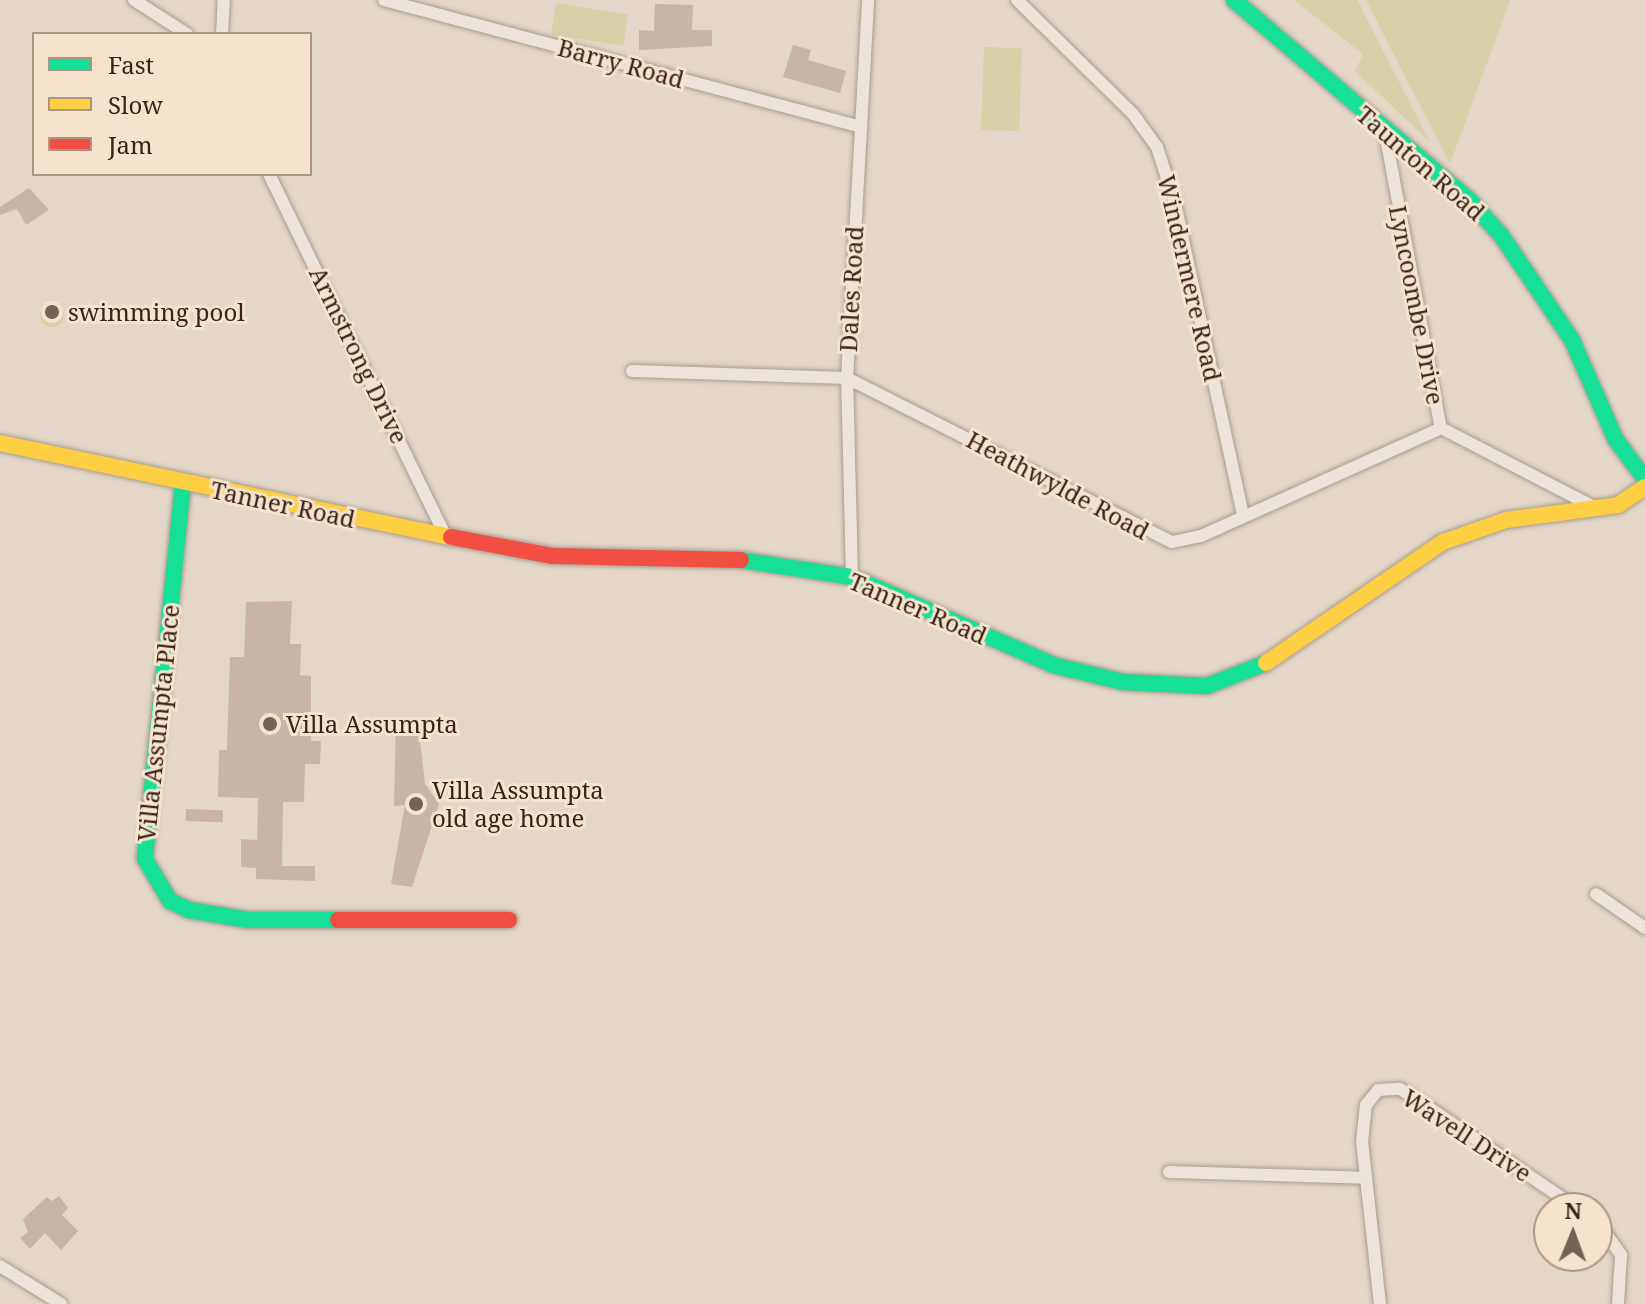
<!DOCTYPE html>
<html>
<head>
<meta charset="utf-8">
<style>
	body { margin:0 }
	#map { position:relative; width:1645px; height:1304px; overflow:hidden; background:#e4d7c7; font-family:"Noto Serif",serif }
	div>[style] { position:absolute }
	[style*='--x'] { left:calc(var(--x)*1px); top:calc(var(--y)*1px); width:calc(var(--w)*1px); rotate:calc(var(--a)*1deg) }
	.green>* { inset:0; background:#d8d0a8; transform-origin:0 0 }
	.round { border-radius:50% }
	.building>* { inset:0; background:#c8b4a8; transform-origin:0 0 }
	.roads { filter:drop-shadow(0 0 2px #a89c91) drop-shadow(0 0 2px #a89c91) }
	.street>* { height:12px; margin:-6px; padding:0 6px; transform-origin:6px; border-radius:6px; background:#ece3da }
	.fast>* { height:16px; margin:-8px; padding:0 8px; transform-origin:8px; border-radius:8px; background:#16e098 }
	.slow>* { height:16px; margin:-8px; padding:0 8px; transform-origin:8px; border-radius:8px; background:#ffcf43 }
	.jam>* { height:16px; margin:-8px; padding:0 8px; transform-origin:8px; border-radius:8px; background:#f24e42 }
	.dots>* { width:22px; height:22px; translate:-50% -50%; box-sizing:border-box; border:4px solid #f7e3cb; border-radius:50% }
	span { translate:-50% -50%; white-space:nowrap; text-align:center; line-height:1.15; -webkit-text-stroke:6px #f7e3cb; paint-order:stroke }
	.street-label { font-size:24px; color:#36231a }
	.poi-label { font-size:24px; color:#36231a }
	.left { translate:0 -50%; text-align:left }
	.legend { position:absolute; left:32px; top:32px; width:280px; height:144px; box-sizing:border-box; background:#f7e3cb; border:2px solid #aa9684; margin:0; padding:10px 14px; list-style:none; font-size:24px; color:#36231a }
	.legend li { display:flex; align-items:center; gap:16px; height:40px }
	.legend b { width:40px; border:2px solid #aa9684 }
	.north { position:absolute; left:1533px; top:1192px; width:80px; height:80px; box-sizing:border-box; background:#f7e3cb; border:2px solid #aa9684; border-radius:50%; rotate:1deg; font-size:22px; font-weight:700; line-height:32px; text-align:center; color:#36231a }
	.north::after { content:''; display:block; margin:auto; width:28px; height:36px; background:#736257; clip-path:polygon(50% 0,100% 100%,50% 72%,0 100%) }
</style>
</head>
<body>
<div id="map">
	<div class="green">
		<div style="clip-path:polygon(1294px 0,1357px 0,1430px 142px,1355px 71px,1363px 54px)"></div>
		<div style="clip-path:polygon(1366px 0,1510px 0,1450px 164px)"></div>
		<div style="left:556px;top:3px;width:73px;height:32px;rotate:9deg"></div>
		<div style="left:984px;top:47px;width:38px;height:83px;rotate:2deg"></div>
		<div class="round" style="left:40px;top:303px;width:24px;height:24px"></div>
	</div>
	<div class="building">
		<div style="clip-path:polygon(655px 4px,693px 5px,692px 30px,712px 30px,712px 46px,639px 50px,639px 30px,654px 31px)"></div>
		<div style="clip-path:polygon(793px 45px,811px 50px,808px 60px,846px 71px,840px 93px,783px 77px)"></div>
		<div style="clip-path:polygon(29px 188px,49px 210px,26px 225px,17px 209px,0 215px,0 207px)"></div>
		<div style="clip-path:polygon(292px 601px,290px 644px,301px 644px,300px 675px,311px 676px,311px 741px,321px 741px,320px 764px,305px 764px,304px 802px,283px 802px,282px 866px,315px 866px,315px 881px,256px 879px,256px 868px,241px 867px,241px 839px,257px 840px,258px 798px,218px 797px,219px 750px,227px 750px,230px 657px,244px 657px,246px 602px)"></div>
		<div style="clip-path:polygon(396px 722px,418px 723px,425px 784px,439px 804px,412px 887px,391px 884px,405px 805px,394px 806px)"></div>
		<div style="left:186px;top:809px;width:37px;height:12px;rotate:2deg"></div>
		<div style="clip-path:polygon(59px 1196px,68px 1208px,62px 1215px,78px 1231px,61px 1250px,45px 1233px,30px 1249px,20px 1238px,28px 1232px,23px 1219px,47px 1197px,52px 1201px)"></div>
	</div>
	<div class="roads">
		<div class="street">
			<div style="--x:134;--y:0;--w:63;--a:32.7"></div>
			<div style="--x:384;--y:0;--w:490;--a:14.9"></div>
			<div style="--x:1017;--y:0;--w:163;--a:44.5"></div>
			<div style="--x:1133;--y:114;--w:41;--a:54"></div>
			<div style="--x:1157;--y:147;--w:59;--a:72.2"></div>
			<div style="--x:1175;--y:203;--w:318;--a:77.7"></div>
			<div style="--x:222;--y:34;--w:34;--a:-87"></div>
			<div style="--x:1385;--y:133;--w:300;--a:79.3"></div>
			<div style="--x:269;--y:174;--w:404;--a:64"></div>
			<div style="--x:632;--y:371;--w:215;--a:1.9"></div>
			<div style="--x:847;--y:378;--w:364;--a:26.8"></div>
			<div style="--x:1172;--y:542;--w:30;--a:-12"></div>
			<div style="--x:1201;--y:536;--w:263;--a:-24.2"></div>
			<div style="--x:1441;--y:428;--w:174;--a:27.3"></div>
			<div style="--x:852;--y:577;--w:199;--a:-91.4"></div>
			<div style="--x:847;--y:378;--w:379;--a:-86.8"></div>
			<div style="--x:1596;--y:894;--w:60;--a:34.8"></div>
			<div style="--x:1169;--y:1172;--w:197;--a:1.7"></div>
			<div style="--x:1597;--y:1221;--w:42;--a:54.8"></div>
			<div style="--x:1621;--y:1255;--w:49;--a:93.5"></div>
			<div style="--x:0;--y:1266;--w:72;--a:31.9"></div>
			<div style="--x:1380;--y:1304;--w:163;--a:-96.3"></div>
			<div style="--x:1362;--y:1142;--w:37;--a:-84"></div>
			<div style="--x:1366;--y:1105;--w:19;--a:-51"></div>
			<div style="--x:1378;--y:1090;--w:22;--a:-3"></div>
			<div style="--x:1400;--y:1089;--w:14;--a:30"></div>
			<div style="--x:1412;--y:1096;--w:199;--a:34.2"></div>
		</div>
		<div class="fast">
			<div style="--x:1234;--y:0;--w:309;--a:40.4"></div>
			<div style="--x:1469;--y:200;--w:47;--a:47.6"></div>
			<div style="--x:1501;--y:235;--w:127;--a:55.9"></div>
			<div style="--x:1572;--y:340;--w:109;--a:66.3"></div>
			<div style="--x:1616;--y:440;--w:49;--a:53.4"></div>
			<div style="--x:183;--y:483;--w:378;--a:95.8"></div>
			<div style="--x:145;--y:859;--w:49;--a:59.2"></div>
			<div style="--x:170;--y:901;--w:21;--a:25"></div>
			<div style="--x:189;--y:910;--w:60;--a:9.6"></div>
			<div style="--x:248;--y:920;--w:90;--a:0"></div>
			<div style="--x:741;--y:560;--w:112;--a:8.7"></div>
			<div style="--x:852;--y:577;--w:219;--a:23.6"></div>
			<div style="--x:1053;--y:665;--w:72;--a:13.7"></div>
			<div style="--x:1123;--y:682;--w:84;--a:2.7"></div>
			<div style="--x:1207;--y:686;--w:63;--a:-21.3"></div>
		</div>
		<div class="slow">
			<div style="--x:0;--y:443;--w:461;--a:11.8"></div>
			<div style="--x:1266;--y:663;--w:214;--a:-34.4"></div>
			<div style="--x:1443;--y:542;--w:67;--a:-19.2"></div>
			<div style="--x:1506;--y:520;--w:113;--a:-7.6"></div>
			<div style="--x:1618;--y:505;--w:32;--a:-34"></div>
		</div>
		<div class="jam">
			<div style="--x:451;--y:537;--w:104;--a:10.6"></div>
			<div style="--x:553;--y:556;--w:188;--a:1.2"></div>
			<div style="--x:338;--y:920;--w:171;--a:0"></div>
		</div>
	</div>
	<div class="dots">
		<div style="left:52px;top:312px;background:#736257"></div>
		<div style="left:270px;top:724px;background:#736257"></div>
		<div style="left:416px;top:804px;background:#736257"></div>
	</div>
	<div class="street-label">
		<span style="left:621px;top:63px;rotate:15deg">Barry Road</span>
		<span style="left:1421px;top:163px;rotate:41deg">Taunton Road</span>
		<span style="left:1190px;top:278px;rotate:77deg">Windermere Road</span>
		<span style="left:851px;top:289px;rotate:-87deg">Dales Road</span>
		<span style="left:1417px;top:305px;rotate:79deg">Lyncoombe Drive</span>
		<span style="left:359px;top:355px;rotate:64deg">Armstrong Drive</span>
		<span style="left:1058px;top:485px;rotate:28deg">Heathwylde Road</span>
		<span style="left:283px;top:504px;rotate:12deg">Tanner Road</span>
		<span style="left:918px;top:608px;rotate:23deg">Tanner Road</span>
		<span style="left:158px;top:723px;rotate:-84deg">Villa Assumpta Place</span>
		<span style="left:1467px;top:1135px;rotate:33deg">Wavell Drive</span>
	</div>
	<div class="poi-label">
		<span class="left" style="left:68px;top:312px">swimming pool</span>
		<span class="left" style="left:286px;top:724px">Villa Assumpta</span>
		<span class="left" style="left:432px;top:804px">Villa Assumpta<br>old age home</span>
	</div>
	<ul class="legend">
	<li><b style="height:10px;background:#16e098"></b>Fast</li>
	<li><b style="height:10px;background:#ffcf43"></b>Slow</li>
	<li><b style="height:10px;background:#f24e42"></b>Jam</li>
	</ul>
	<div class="north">N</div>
</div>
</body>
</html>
